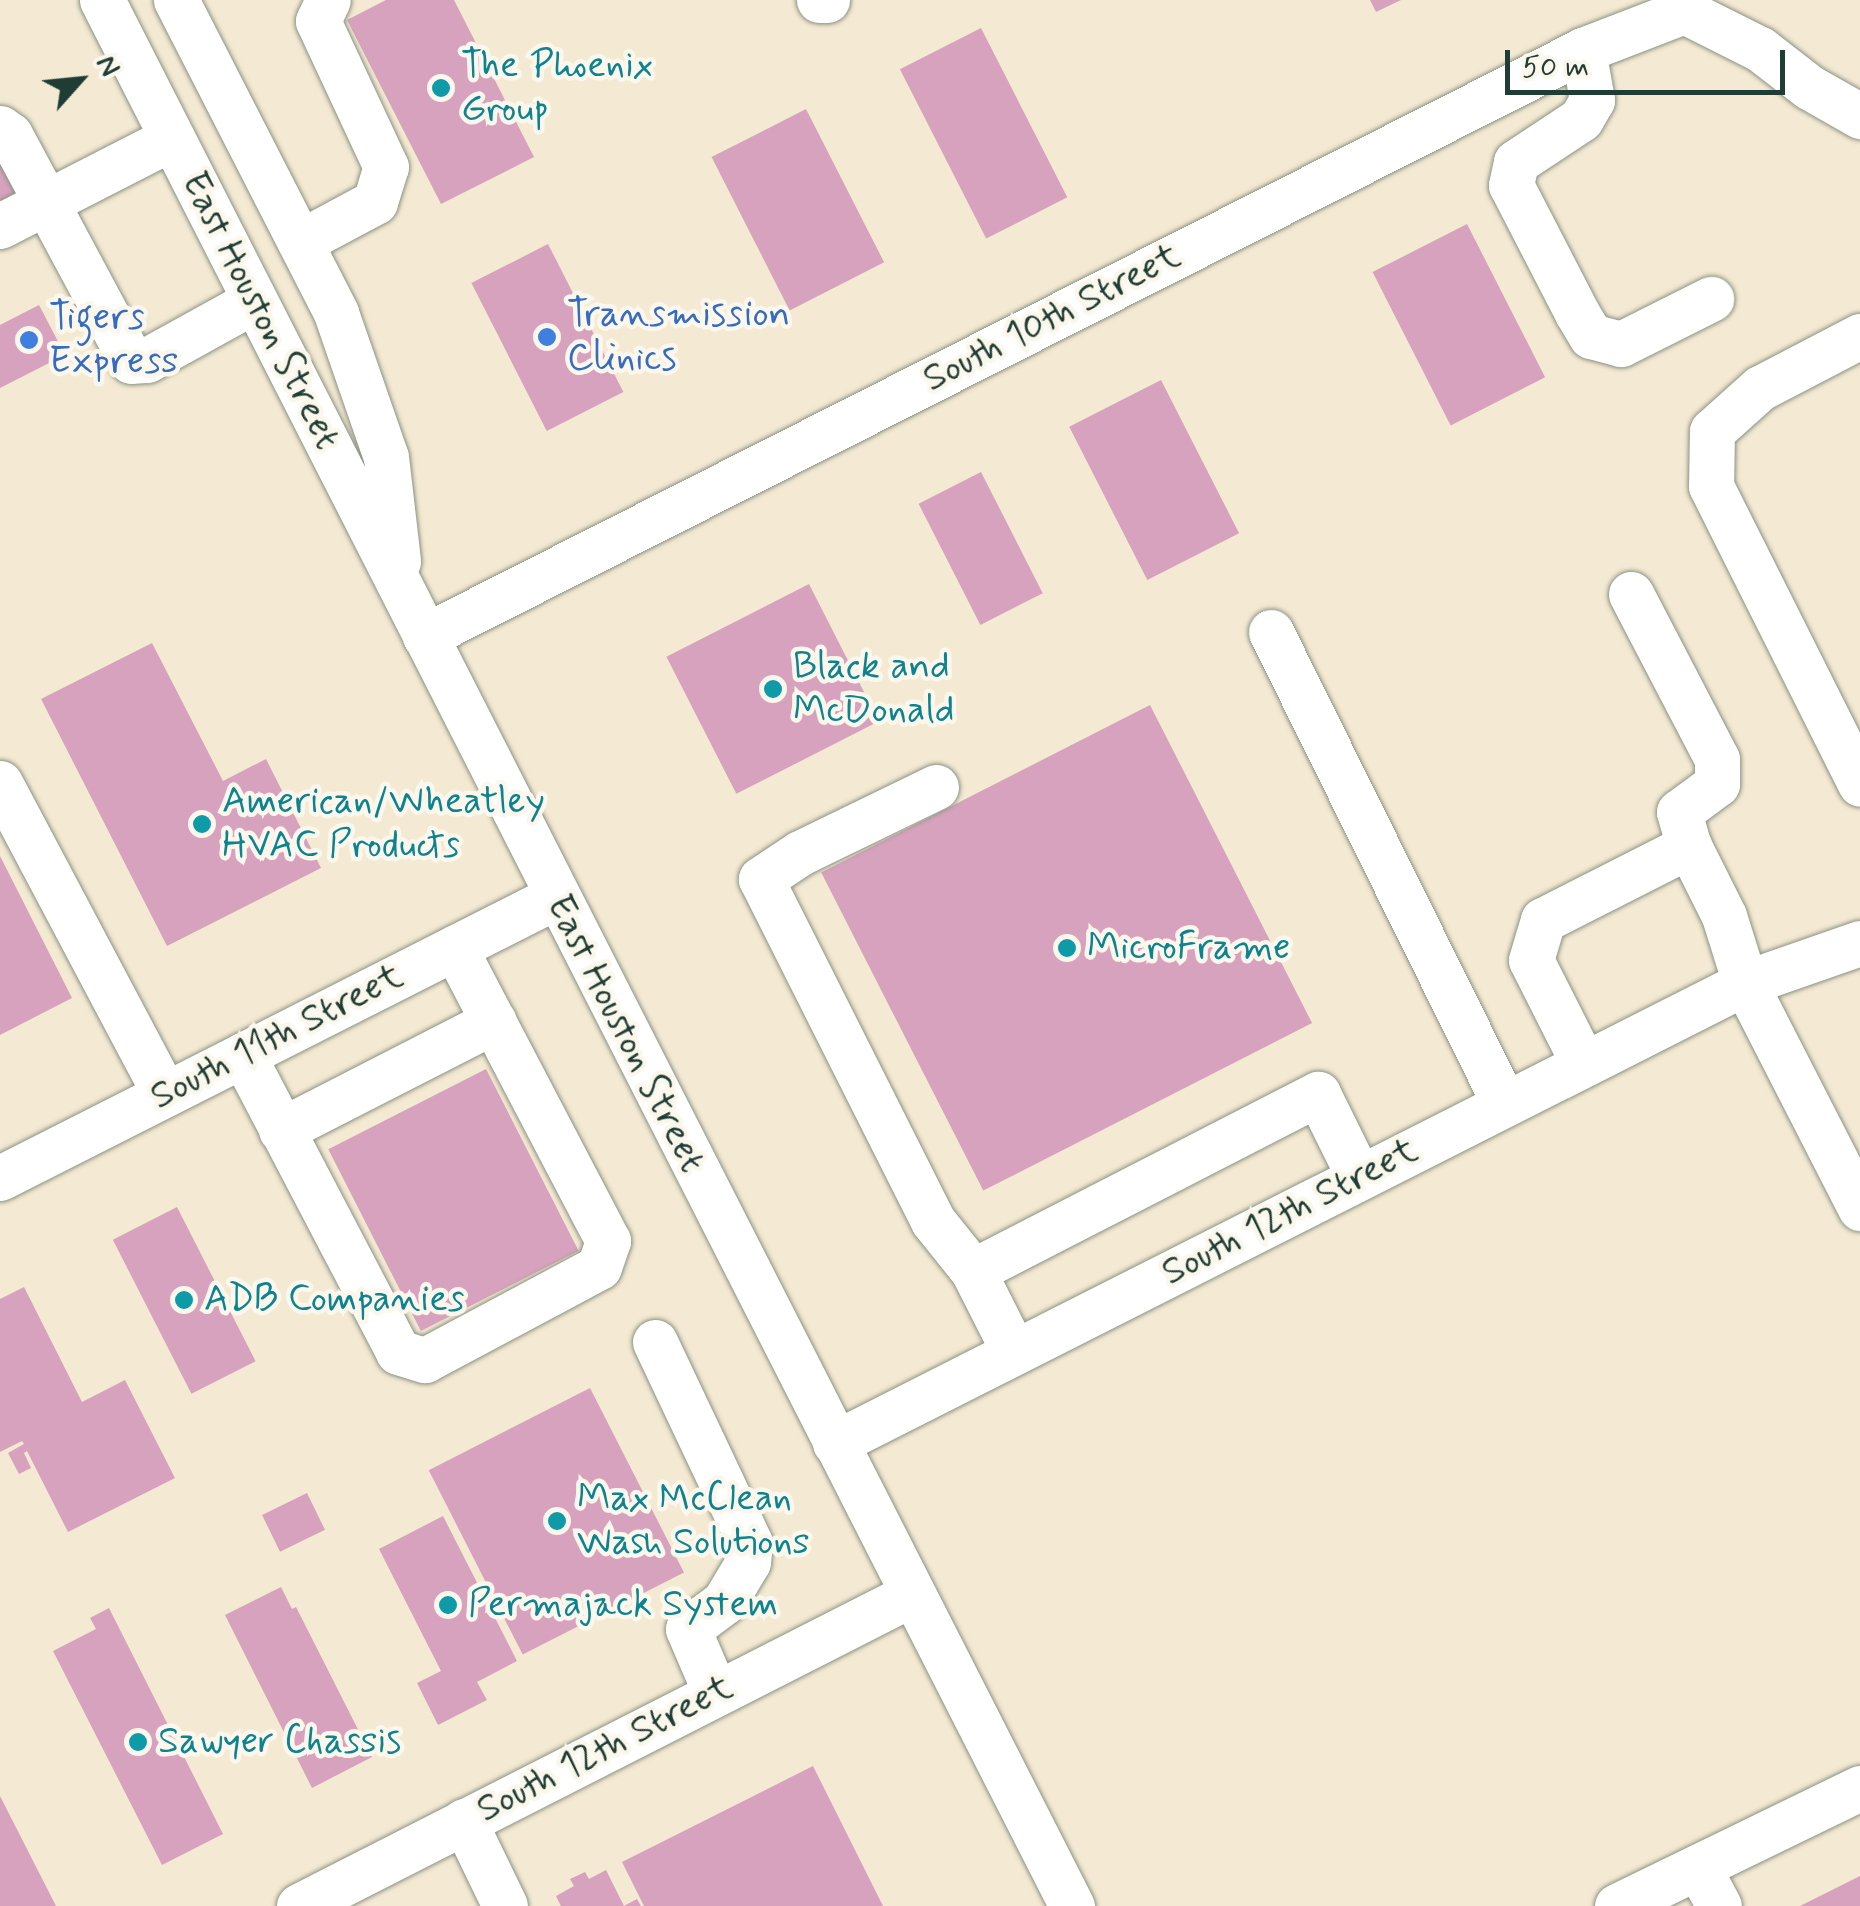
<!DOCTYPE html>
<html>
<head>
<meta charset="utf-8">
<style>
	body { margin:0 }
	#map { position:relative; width:1860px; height:1906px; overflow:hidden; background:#f4e9d2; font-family:Mynerve,sans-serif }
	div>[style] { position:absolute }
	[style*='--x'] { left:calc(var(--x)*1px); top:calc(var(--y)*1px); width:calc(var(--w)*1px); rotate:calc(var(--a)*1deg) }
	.building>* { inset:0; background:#d7a2bd; transform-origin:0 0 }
	.roads { filter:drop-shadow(0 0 2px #8a9383) drop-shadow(0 0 2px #8a9383) }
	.minor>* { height:45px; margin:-22.5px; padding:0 22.5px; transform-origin:22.5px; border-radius:22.5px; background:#fff }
	.dots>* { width:28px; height:28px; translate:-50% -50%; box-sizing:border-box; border:5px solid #fbf7ec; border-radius:50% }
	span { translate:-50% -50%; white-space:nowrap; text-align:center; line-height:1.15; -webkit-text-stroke:9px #fbf7ec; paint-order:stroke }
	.culture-label { font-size:38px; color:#0d838f }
	.left { translate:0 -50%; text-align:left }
	.street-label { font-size:38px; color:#1f3d34 }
	.shop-label { font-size:38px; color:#366cbe }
	.north { position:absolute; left:30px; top:30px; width:100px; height:100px; -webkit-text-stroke:8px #fbf7ec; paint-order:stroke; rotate:63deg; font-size:28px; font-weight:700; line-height:40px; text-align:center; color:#1f3d34 }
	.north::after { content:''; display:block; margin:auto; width:35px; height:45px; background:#1f3d34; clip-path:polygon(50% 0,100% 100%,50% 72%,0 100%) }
	.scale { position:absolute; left:1505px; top:50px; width:280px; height:45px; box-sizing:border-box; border:5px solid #1f3d34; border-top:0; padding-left:12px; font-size:30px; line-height:35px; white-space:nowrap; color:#1f3d34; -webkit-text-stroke:8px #fbf7ec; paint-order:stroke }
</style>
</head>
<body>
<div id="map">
	<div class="building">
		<div style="clip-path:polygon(386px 0,454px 0,534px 157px,441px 204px,347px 20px)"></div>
		<div style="clip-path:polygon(1370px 0,1401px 0,1376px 12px)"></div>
		<div style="left:981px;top:28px;width:190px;height:91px;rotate:63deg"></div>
		<div style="left:806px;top:109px;width:172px;height:106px;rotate:63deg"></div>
		<div style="clip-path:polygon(0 158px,18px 192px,0 201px)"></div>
		<div style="left:1467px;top:224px;width:172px;height:106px;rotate:63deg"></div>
		<div style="left:548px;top:244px;width:166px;height:86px;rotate:63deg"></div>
		<div style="clip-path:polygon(39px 305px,65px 355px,0 388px,0 325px)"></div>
		<div style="left:1161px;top:380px;width:172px;height:103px;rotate:63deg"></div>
		<div style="left:981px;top:472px;width:136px;height:70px;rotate:63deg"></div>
		<div style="left:809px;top:584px;width:154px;height:160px;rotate:63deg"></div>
		<div style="clip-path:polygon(152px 643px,223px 781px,266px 759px,321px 868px,167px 946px,41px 699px)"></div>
		<div style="left:1150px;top:705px;width:357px;height:369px;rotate:63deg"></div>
		<div style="clip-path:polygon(0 856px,72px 998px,0 1035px)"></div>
		<div style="left:486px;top:1069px;width:204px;height:177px;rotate:63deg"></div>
		<div style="left:177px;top:1207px;width:173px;height:72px;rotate:63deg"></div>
		<div style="clip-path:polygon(24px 1287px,82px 1402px,125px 1380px,175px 1478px,68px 1532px,27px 1451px,24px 1453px,31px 1468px,19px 1474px,8px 1453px,24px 1444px,22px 1441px,0 1452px,0 1299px)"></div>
		<div style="left:590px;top:1388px;width:207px;height:181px;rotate:63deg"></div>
		<div style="left:307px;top:1493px;width:41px;height:50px;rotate:64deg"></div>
		<div style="clip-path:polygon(443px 1516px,517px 1661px,477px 1682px,487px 1700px,438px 1725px,417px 1683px,441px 1671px,379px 1549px)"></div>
		<div style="clip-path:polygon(281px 1587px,292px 1609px,296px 1607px,372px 1757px,312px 1788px,225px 1615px)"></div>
		<div style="clip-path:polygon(109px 1608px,223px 1834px,162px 1865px,53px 1651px,96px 1629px,90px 1618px)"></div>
		<div style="clip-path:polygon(813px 1766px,883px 1906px,644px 1906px,622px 1862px)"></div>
		<div style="clip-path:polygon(0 1796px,56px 1906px,0 1906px)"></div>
		<div style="clip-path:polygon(606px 1870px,624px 1906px,637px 1899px,641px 1906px,561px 1906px,556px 1896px,574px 1886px,570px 1879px,585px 1872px,589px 1879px)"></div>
		<div style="clip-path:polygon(1860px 1876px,1860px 1906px,1800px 1906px)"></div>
	</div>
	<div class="roads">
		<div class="minor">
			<div style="--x:102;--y:0;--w:2139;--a:63.03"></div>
			<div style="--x:176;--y:0;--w:352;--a:62.9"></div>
			<div style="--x:336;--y:313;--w:152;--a:70.9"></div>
			<div style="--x:386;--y:457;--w:105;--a:83.4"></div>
			<div style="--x:819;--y:0;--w:8;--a:0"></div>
			<div style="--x:1684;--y:11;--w:85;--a:26.6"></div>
			<div style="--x:1760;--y:49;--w:62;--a:37.8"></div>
			<div style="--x:1809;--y:87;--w:59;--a:29.6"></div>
			<div style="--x:1583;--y:50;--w:51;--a:79.8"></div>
			<div style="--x:1592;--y:100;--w:22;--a:120"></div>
			<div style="--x:1581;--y:119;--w:78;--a:146.5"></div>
			<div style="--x:1516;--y:162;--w:24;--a:102"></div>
			<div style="--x:1511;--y:185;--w:144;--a:62.7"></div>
			<div style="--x:1577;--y:313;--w:27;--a:59"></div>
			<div style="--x:1591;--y:336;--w:31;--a:15"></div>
			<div style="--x:1621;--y:344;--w:101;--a:-26.6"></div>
			<div style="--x:0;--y:128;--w:12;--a:35"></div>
			<div style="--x:10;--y:135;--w:256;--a:61.8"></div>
			<div style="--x:131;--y:361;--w:16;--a:-4"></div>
			<div style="--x:147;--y:360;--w:122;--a:-28.9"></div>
			<div style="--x:0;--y:226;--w:193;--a:-27.1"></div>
			<div style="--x:300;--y:242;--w:85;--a:-28.1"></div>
			<div style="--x:375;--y:202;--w:37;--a:-73"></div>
			<div style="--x:386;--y:167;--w:161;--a:-115"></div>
			<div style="--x:318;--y:21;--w:23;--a:-65"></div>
			<div style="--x:1860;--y:336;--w:113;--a:152.5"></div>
			<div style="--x:1760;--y:388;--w:64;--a:138.1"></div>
			<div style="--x:1712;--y:431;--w:55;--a:91"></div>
			<div style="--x:1711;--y:486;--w:333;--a:63.4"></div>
			<div style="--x:1631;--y:594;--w:186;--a:62.5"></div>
			<div style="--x:1717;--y:759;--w:25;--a:90"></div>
			<div style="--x:1717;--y:784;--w:47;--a:143.6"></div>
			<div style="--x:1679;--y:812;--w:35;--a:74"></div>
			<div style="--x:1271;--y:632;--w:525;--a:63.68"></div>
			<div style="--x:425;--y:636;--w:1298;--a:-26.84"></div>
			<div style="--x:1583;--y:50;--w:108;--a:-21.1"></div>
			<div style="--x:0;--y:783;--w:352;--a:62.1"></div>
			<div style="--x:936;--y:787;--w:151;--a:154.1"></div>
			<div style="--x:800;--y:853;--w:47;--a:146.3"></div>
			<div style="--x:761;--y:879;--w:383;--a:63.3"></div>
			<div style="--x:933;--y:1221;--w:64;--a:51.3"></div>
			<div style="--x:973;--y:1271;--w:91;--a:63.2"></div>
			<div style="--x:243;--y:1055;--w:335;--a:62.4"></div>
			<div style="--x:398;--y:1352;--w:28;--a:17"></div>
			<div style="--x:425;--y:1360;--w:197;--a:-28.1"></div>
			<div style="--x:599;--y:1267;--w:28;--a:-71"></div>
			<div style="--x:608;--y:1241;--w:331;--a:-117.6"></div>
			<div style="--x:1583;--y:1063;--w:115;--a:-116.8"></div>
			<div style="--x:1531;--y:960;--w:42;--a:-73.3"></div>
			<div style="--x:1543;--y:920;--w:164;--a:-26.9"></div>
			<div style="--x:1689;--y:846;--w:78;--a:63.4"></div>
			<div style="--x:1724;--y:916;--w:70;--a:72.6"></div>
			<div style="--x:1745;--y:983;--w:253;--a:62.9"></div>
			<div style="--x:281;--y:1130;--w:239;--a:-27.1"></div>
			<div style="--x:0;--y:1178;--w:622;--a:-26.85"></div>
			<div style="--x:973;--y:1271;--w:388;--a:-27.2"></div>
			<div style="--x:1318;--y:1094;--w:93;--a:63.7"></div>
			<div style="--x:655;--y:1342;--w:222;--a:64.7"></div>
			<div style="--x:750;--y:1543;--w:19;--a:96"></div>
			<div style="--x:748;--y:1562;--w:47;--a:121"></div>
			<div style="--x:724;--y:1602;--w:45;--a:143.1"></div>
			<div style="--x:688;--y:1629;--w:69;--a:66.8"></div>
			<div style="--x:835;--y:1443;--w:1020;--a:-26.82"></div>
			<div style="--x:1745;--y:983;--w:122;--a:-19.2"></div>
			<div style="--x:464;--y:1821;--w:94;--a:64.2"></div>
			<div style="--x:1698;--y:1867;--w:44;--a:61.7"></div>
			<div style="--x:299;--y:1906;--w:688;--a:-26.97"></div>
			<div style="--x:1617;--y:1906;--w:270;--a:-25.9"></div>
		</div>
	</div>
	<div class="dots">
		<div style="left:441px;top:88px;background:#0f9aa8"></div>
		<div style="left:547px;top:337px;background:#3f7fe0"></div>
		<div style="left:29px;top:340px;background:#3f7fe0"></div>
		<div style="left:773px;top:689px;background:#0f9aa8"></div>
		<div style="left:202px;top:824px;background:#0f9aa8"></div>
		<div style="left:1067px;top:948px;background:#0f9aa8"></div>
		<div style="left:184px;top:1300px;background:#0f9aa8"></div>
		<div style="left:557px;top:1521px;background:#0f9aa8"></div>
		<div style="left:448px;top:1605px;background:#0f9aa8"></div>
		<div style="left:138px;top:1742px;background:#0f9aa8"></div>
	</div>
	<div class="culture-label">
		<span class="left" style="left:461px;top:88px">The Phoenix<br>Group</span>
		<span class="left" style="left:793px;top:689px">Black and<br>McDonald</span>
		<span class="left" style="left:222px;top:824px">American/Wheatley<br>HVAC Products</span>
		<span class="left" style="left:1087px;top:948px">MicroFrame</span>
		<span class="left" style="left:204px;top:1300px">ADB Companies</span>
		<span class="left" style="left:577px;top:1521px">Max McClean<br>Wash Solutions</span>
		<span class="left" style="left:468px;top:1605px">Permajack System</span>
		<span class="left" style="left:158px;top:1742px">Sawyer Chassis</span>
	</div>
	<div class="street-label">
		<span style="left:260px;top:311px;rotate:63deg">East Houston Street</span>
		<span style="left:1052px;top:318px;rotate:-27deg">South 10th Street</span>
		<span style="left:625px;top:1034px;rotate:63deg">East Houston Street</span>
		<span style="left:277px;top:1037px;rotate:-27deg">South 11th Street</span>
		<span style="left:1290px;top:1212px;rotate:-27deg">South 12th Street</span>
		<span style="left:605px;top:1749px;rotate:-27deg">South 12th Street</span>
	</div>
	<div class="shop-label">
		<span class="left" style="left:567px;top:337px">Transmission<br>Clinics</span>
		<span class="left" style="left:49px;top:340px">Tigers<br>Express</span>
	</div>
	<div class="north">N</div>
	<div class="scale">50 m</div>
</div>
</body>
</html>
